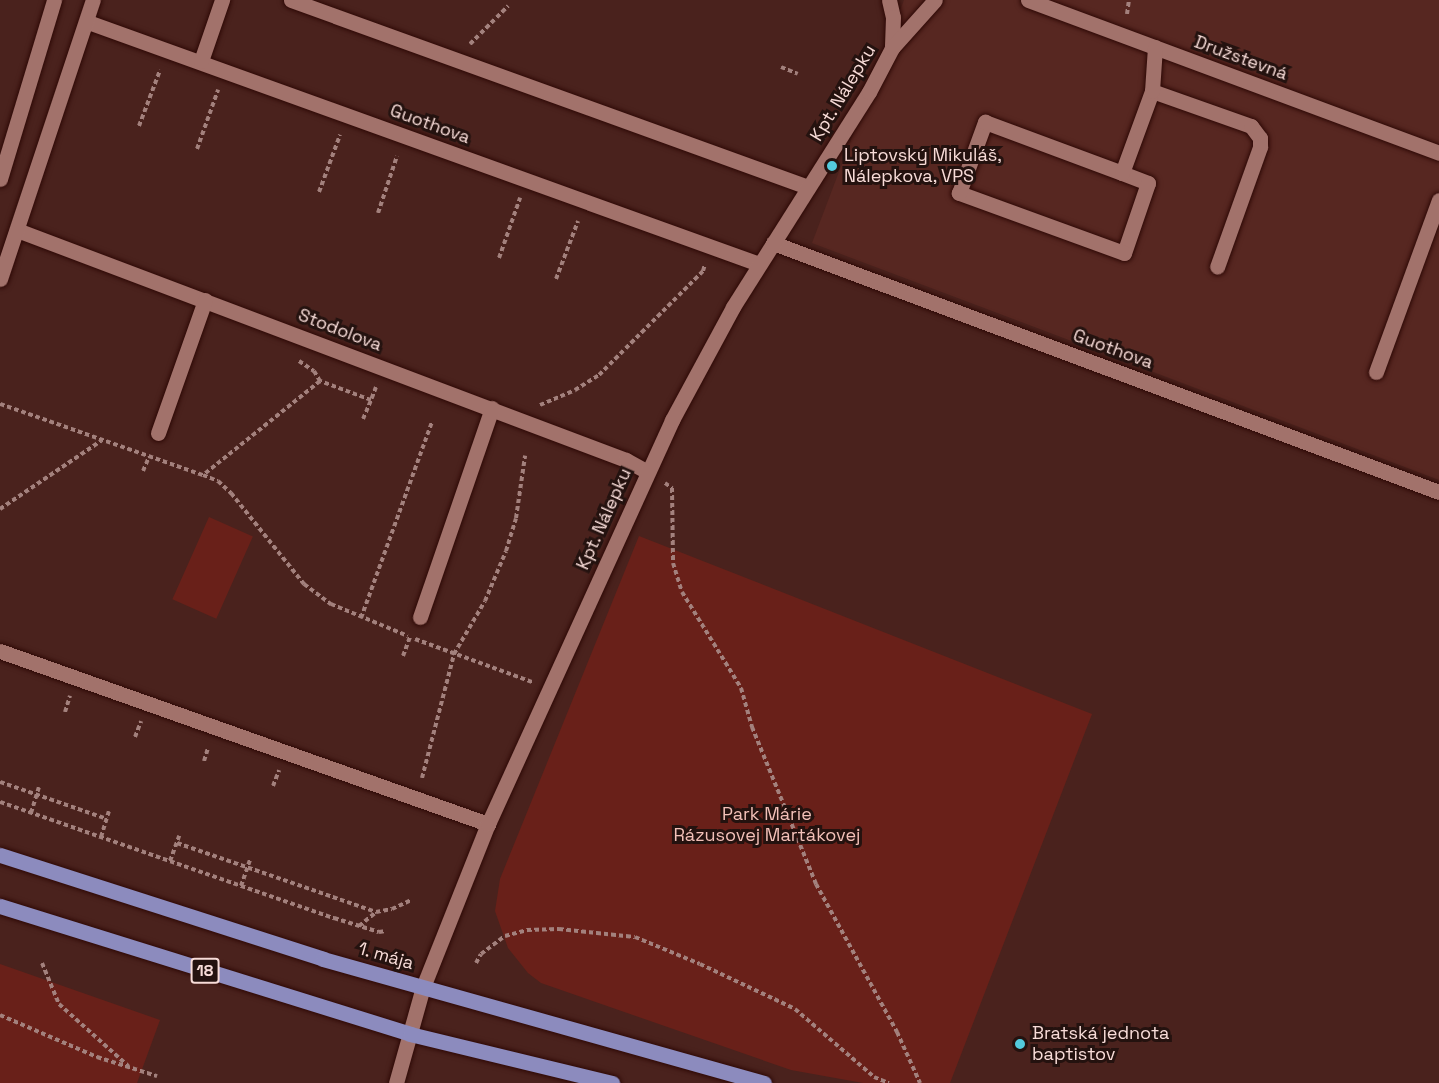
<!DOCTYPE html>
<html>
<head>
<meta charset="utf-8">
<style>
	body { margin:0 }
	#map { position:relative; width:1439px; height:1083px; overflow:hidden; background:#4a221d; font-family:"Space Grotesk",sans-serif }
	div>[style] { position:absolute }
	[style*='--x'] { left:calc(var(--x)*1px); top:calc(var(--y)*1px); width:calc(var(--w)*1px); rotate:calc(var(--a)*1deg) }
	.built>* { inset:0; background:#572721 }
	.green>* { inset:0; background:#692019; transform-origin:0 0 }
	.path>* { height:4px; margin-top:-2px; transform-origin:0; background:repeating-linear-gradient(90deg,#a3817d 0 4.5px,transparent 0 7.5px) }
	.roads { filter:drop-shadow(0 0 2px #2e0906) drop-shadow(0 0 2px #2e0906) }
	.minor>* { height:15px; margin:-7.5px; padding:0 7.5px; transform-origin:7.5px; border-radius:7.5px; background:#a2726b }
	.major>* { height:15px; margin:-7.5px; padding:0 7.5px; transform-origin:7.5px; border-radius:7.5px; background:#8c8bbe }
	.dots>* { width:16px; height:16px; translate:-50% -50%; box-sizing:border-box; border:3px solid #24120f; border-radius:50% }
	span { translate:-50% -50%; white-space:nowrap; text-align:center; line-height:1.15; -webkit-text-stroke:6px #24120f; paint-order:stroke }
	.shield-label span { padding:2px 4px; background:#24120f; border:2px solid; border-radius:4px; -webkit-text-stroke-width:0 }
	.shield-label { font-size:16px; color:#f8dcd8; font-weight:700 }
	.street-label { font-size:18px; color:#f8dcd8 }
	.poi-label { font-size:18px; color:#f8dcd8 }
	.left { translate:0 -50%; text-align:left }
	.park-label { font-size:18px; color:#f3c0b8 }
</style>
</head>
<body>
<div id="map">
	<div class="built">
		<div style="clip-path:polygon(904px 0,1439px 0,1439px 480px,812px 243px)"></div>
	</div>
	<div class="green">
		<div style="left:209px;top:517px;width:48px;height:90px;rotate:24deg"></div>
		<div style="clip-path:polygon(639px 536px,1092px 714px,950px 1083px,863px 1083px,791px 1070px,541px 983px,528px 973px,508px 948px,495px 911px,500px 879px)"></div>
		<div style="clip-path:polygon(0 964px,160px 1020px,137px 1083px,0 1083px)"></div>
	</div>
	<div class="path">
		<div style="--x:1127;--y:14;--w:14;--a:-82"></div>
		<div style="--x:470;--y:44;--w:54;--a:-45"></div>
		<div style="--x:781;--y:67;--w:18;--a:22"></div>
		<div style="--x:139;--y:126;--w:60;--a:-69.4"></div>
		<div style="--x:197;--y:149;--w:63;--a:-70.4"></div>
		<div style="--x:319;--y:192;--w:61;--a:-69.8"></div>
		<div style="--x:378;--y:213;--w:60;--a:-71.6"></div>
		<div style="--x:499;--y:258;--w:64;--a:-70.7"></div>
		<div style="--x:556;--y:279;--w:62;--a:-69.2"></div>
		<div style="--x:299;--y:361;--w:18;--a:34"></div>
		<div style="--x:314;--y:371;--w:12;--a:59"></div>
		<div style="--x:376;--y:387;--w:14;--a:111"></div>
		<div style="--x:371;--y:400;--w:54;--a:-159.6"></div>
		<div style="--x:320;--y:381;--w:150;--a:141.2"></div>
		<div style="--x:203;--y:475;--w:16;--a:22"></div>
		<div style="--x:218;--y:481;--w:18;--a:43"></div>
		<div style="--x:231;--y:493;--w:117;--a:51.3"></div>
		<div style="--x:304;--y:584;--w:34;--a:37"></div>
		<div style="--x:331;--y:604;--w:83;--a:22.6"></div>
		<div style="--x:0;--y:404;--w:215;--a:19.3"></div>
		<div style="--x:540;--y:405;--w:38;--a:-23"></div>
		<div style="--x:575;--y:390;--w:28;--a:-32"></div>
		<div style="--x:599;--y:375;--w:147;--a:-45"></div>
		<div style="--x:703;--y:271;--w:7;--a:-74"></div>
		<div style="--x:363;--y:419;--w:21;--a:-67"></div>
		<div style="--x:143;--y:471;--w:15;--a:-67"></div>
		<div style="--x:665;--y:483;--w:9;--a:36"></div>
		<div style="--x:672;--y:488;--w:75;--a:89.2"></div>
		<div style="--x:673;--y:563;--w:30;--a:73"></div>
		<div style="--x:682;--y:592;--w:113;--a:58.4"></div>
		<div style="--x:741;--y:688;--w:41;--a:74.2"></div>
		<div style="--x:752;--y:727;--w:170;--a:67.8"></div>
		<div style="--x:816;--y:884;--w:169;--a:61.3"></div>
		<div style="--x:897;--y:1032;--w:56;--a:65.7"></div>
		<div style="--x:0;--y:509;--w:122;--a:-34"></div>
		<div style="--x:361;--y:618;--w:208;--a:-70.1"></div>
		<div style="--x:415;--y:639;--w:125;--a:20.2"></div>
		<div style="--x:403;--y:656;--w:20;--a:-70"></div>
		<div style="--x:65;--y:712;--w:17;--a:-73"></div>
		<div style="--x:135;--y:737;--w:17;--a:-69"></div>
		<div style="--x:204;--y:761;--w:14;--a:-73"></div>
		<div style="--x:422;--y:778;--w:128;--a:-75.5"></div>
		<div style="--x:454;--y:654;--w:61;--a:-59.7"></div>
		<div style="--x:485;--y:601;--w:54;--a:-67.2"></div>
		<div style="--x:506;--y:551;--w:34;--a:-73"></div>
		<div style="--x:516;--y:518;--w:63;--a:-81.7"></div>
		<div style="--x:0;--y:782;--w:113;--a:19.1"></div>
		<div style="--x:273;--y:786;--w:17;--a:-69"></div>
		<div style="--x:0;--y:802;--w:354;--a:19.2"></div>
		<div style="--x:334;--y:918;--w:47;--a:17.3"></div>
		<div style="--x:379;--y:932;--w:7;--a:-8"></div>
		<div style="--x:31;--y:813;--w:27;--a:-73"></div>
		<div style="--x:101;--y:837;--w:27;--a:-73"></div>
		<div style="--x:177;--y:843;--w:211;--a:19.1"></div>
		<div style="--x:170;--y:861;--w:27;--a:-70"></div>
		<div style="--x:241;--y:886;--w:28;--a:-71"></div>
		<div style="--x:359;--y:926;--w:22;--a:-39"></div>
		<div style="--x:376;--y:912;--w:16;--a:-11"></div>
		<div style="--x:392;--y:909;--w:21;--a:-25"></div>
		<div style="--x:42;--y:963;--w:44;--a:67.5"></div>
		<div style="--x:59;--y:1004;--w:93;--a:41.9"></div>
		<div style="--x:476;--y:963;--w:10;--a:-61"></div>
		<div style="--x:481;--y:954;--w:30;--a:-37"></div>
		<div style="--x:505;--y:936;--w:23;--a:-15"></div>
		<div style="--x:527;--y:930;--w:32;--a:-2"></div>
		<div style="--x:559;--y:929;--w:76;--a:6"></div>
		<div style="--x:635;--y:937;--w:70;--a:22.6"></div>
		<div style="--x:700;--y:964;--w:105;--a:25.3"></div>
		<div style="--x:795;--y:1009;--w:104;--a:40.7"></div>
		<div style="--x:874;--y:1077;--w:16;--a:22"></div>
		<div style="--x:0;--y:1015;--w:106;--a:23.4"></div>
		<div style="--x:97;--y:1057;--w:63;--a:17.6"></div>
	</div>
	<div class="roads">
		<div class="minor">
			<div style="--x:291;--y:0;--w:550;--a:19.89"></div>
			<div style="--x:889;--y:0;--w:17;--a:77"></div>
			<div style="--x:893;--y:17;--w:31;--a:92"></div>
			<div style="--x:1028;--y:0;--w:439;--a:20.4"></div>
			<div style="--x:88;--y:22;--w:713;--a:19.83"></div>
			<div style="--x:201;--y:61;--w:65;--a:-71"></div>
			<div style="--x:1152;--y:91;--w:105;--a:19.5"></div>
			<div style="--x:1251;--y:126;--w:15;--a:53"></div>
			<div style="--x:1260;--y:138;--w:9;--a:90"></div>
			<div style="--x:1260;--y:147;--w:127;--a:109.7"></div>
			<div style="--x:1122;--y:173;--w:28;--a:21"></div>
			<div style="--x:1148;--y:183;--w:74;--a:108.9"></div>
			<div style="--x:1124;--y:253;--w:176;--a:-160"></div>
			<div style="--x:959;--y:193;--w:76;--a:-69.9"></div>
			<div style="--x:985;--y:122;--w:146;--a:20.4"></div>
			<div style="--x:1122;--y:173;--w:87;--a:-69.9"></div>
			<div style="--x:1152;--y:91;--w:44;--a:-86.1"></div>
			<div style="--x:0;--y:179;--w:187;--a:-73.2"></div>
			<div style="--x:17;--y:230;--w:651;--a:20.69"></div>
			<div style="--x:626;--y:460;--w:23;--a:29"></div>
			<div style="--x:773;--y:243;--w:711;--a:20.5"></div>
			<div style="--x:0;--y:279;--w:294;--a:-71.6"></div>
			<div style="--x:1376;--y:372;--w:183;--a:-69.9"></div>
			<div style="--x:158;--y:433;--w:141;--a:-70.5"></div>
			<div style="--x:420;--y:617;--w:221;--a:-71"></div>
			<div style="--x:0;--y:651;--w:518;--a:19.52"></div>
			<div style="--x:396;--y:1083;--w:100;--a:-74.3"></div>
			<div style="--x:423;--y:987;--w:175;--a:-68.3"></div>
			<div style="--x:488;--y:824;--w:444;--a:-65.5"></div>
			<div style="--x:672;--y:420;--w:128;--a:-61.6"></div>
			<div style="--x:733;--y:307;--w:254;--a:-57.7"></div>
			<div style="--x:869;--y:92;--w:50;--a:-62.4"></div>
			<div style="--x:892;--y:48;--w:64;--a:-48.1"></div>
		</div>
		<div class="major">
			<div style="--x:0;--y:855;--w:339;--a:17.8"></div>
			<div style="--x:323;--y:959;--w:458;--a:15.7"></div>
			<div style="--x:0;--y:906;--w:430;--a:17.3"></div>
			<div style="--x:410;--y:1034;--w:208;--a:13.6"></div>
		</div>
	</div>
	<div class="dots">
		<div style="left:832px;top:166px;background:#53cadc"></div>
		<div style="left:1020px;top:1044px;background:#53cadc"></div>
	</div>
	<div class="shield-label">
		<span style="left:205px;top:971px">18</span>
	</div>
	<div class="street-label">
		<span style="left:1241px;top:58px;rotate:20deg">Družstevná</span>
		<span style="left:843px;top:93px;rotate:-59deg">Kpt. Nálepku</span>
		<span style="left:430px;top:124px;rotate:20deg">Guothova</span>
		<span style="left:340px;top:330px;rotate:21deg">Stodolova</span>
		<span style="left:1113px;top:349px;rotate:20deg">Guothova</span>
		<span style="left:604px;top:519px;rotate:-66deg">Kpt. Nálepku</span>
		<span style="left:386px;top:956px;rotate:16deg">1. mája</span>
	</div>
	<div class="poi-label">
		<span class="left" style="left:844px;top:166px">Liptovský Mikuláš,<br>Nálepkova, VPS</span>
		<span class="left" style="left:1032px;top:1044px">Bratská jednota<br>baptistov</span>
	</div>
	<div class="park-label">
		<span style="left:767px;top:825px">Park Márie<br>Rázusovej Martákovej</span>
	</div>
</div>
</body>
</html>
